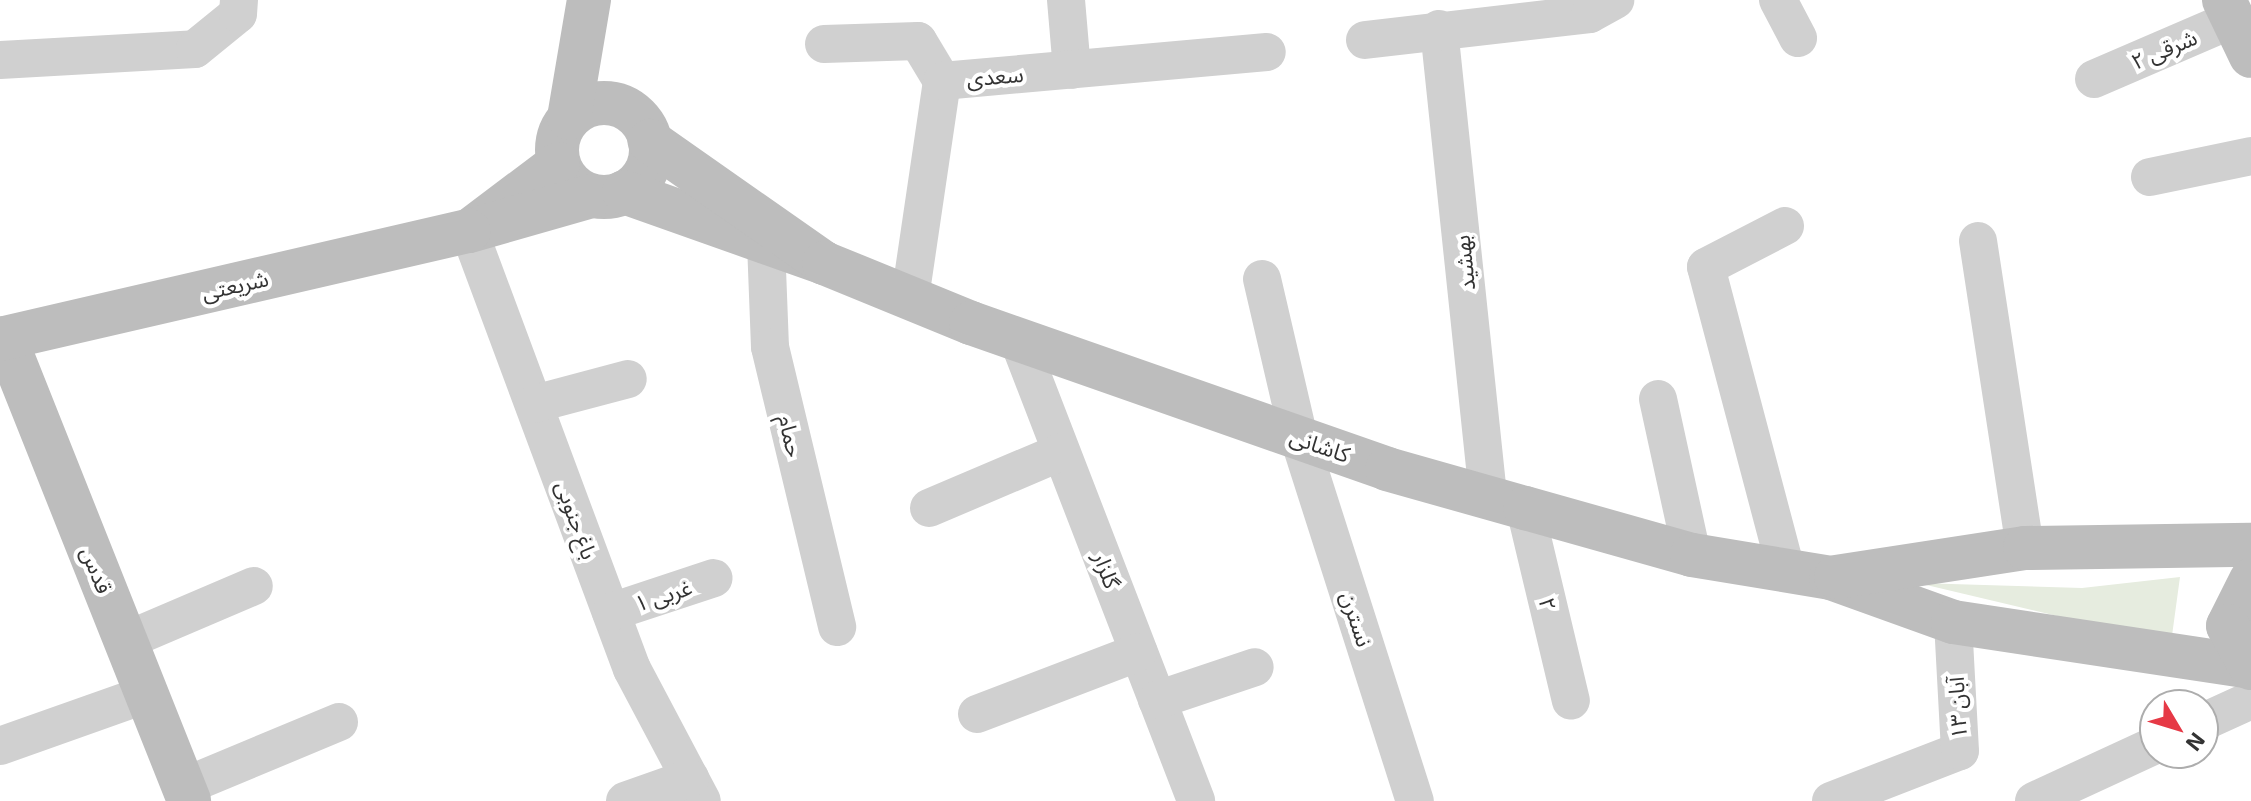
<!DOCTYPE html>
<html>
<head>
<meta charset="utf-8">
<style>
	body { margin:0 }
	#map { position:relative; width:2251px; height:801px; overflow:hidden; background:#fff; font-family:"Exo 2","Noto Sans Arabic",sans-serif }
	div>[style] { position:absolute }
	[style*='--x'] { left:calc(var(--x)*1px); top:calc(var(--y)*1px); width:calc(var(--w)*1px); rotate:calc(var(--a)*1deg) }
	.green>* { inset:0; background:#e6ecdf }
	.street>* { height:38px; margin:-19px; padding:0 19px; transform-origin:19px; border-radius:19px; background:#d0d0d0 }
	.secondary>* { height:44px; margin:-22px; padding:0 22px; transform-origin:22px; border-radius:22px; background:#bdbdbd }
	.secondary>.ring { margin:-22px; padding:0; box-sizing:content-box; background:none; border:44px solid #bdbdbd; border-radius:50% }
	span { translate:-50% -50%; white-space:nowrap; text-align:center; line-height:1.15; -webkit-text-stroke:8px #fff; paint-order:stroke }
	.street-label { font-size:22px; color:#333 }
	.north { position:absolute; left:2139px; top:689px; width:80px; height:80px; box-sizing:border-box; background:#fff; border:2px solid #adadad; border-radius:50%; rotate:128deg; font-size:22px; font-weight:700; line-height:32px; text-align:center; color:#333 }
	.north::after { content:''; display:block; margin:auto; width:28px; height:36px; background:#e63946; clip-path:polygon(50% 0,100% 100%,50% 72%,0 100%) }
</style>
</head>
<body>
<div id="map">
	<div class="green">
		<div style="clip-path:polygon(2180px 577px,2171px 643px,1918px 583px,2082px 588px)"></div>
	</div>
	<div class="street">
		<div style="--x:1066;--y:0;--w:70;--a:85.1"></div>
		<div style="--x:1778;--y:0;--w:43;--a:62.2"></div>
		<div style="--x:1439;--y:29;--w:471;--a:84"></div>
		<div style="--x:1365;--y:40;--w:226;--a:-6.6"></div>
		<div style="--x:1590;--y:14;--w:29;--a:-29"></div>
		<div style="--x:824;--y:44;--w:94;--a:-1.8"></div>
		<div style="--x:918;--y:41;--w:47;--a:59"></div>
		<div style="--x:0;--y:60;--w:195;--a:-3.2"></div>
		<div style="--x:195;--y:49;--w:55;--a:-39.1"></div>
		<div style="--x:238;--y:14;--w:14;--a:-86"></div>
		<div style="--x:2094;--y:79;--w:151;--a:-23.3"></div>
		<div style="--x:2150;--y:177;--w:103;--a:-11.7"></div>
		<div style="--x:1785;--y:226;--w:89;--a:152.6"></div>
		<div style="--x:1706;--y:267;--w:312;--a:75.2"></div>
		<div style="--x:469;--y:231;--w:467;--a:69.6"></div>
		<div style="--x:632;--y:669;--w:149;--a:62.1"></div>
		<div style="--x:1978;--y:241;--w:311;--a:81.3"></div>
		<div style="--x:766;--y:243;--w:104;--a:87.8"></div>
		<div style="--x:770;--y:347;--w:288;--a:76.5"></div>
		<div style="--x:1262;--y:279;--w:163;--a:76.9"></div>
		<div style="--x:1299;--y:438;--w:381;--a:72.3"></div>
		<div style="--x:910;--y:298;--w:219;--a:-81.6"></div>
		<div style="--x:942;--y:81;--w:326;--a:-5.1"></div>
		<div style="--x:1018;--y:339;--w:495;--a:68.9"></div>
		<div style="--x:1658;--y:399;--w:160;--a:77.7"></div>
		<div style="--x:534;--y:404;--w:97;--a:-14.9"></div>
		<div style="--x:929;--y:508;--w:143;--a:-23"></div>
		<div style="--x:1525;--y:508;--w:198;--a:76.6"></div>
		<div style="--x:611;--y:612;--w:108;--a:-18.3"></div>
		<div style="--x:125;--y:641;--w:140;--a:-23.1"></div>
		<div style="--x:1157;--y:700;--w:103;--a:-18.6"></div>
		<div style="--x:977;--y:714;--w:173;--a:-20.9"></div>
		<div style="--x:2203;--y:722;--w:53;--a:-24.6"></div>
		<div style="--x:0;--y:746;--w:153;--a:-19.5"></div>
		<div style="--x:183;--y:787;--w:169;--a:-22.6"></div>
		<div style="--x:625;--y:801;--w:69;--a:-19.5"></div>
		<div style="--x:1831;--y:801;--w:138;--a:-21.2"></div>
		<div style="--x:1960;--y:751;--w:129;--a:-93.1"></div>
		<div style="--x:2034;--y:801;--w:133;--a:-24.8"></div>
	</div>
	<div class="secondary">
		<div style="--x:2224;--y:0;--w:62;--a:64.3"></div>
		<div class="ring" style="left:557px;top:103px;width:50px;height:50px"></div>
		<div style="--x:569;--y:118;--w:120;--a:-80.4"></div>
		<div style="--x:558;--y:164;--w:111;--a:143"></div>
		<div style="--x:469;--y:231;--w:128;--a:-15.9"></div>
		<div style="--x:624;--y:192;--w:212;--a:19.5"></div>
		<div style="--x:824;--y:263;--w:213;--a:-145"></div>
		<div style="--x:824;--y:263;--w:159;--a:22.2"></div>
		<div style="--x:971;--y:323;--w:441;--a:19.3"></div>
		<div style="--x:1387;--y:469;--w:143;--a:15.8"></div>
		<div style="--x:1525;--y:508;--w:173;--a:15.7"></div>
		<div style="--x:1692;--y:555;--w:141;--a:9.4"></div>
		<div style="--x:1831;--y:578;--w:130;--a:19.8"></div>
		<div style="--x:1953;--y:622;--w:300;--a:8.6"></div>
		<div style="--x:5;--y:338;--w:498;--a:68.3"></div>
		<div style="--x:0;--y:339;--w:481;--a:-13"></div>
		<div style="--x:1836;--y:577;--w:191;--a:-8.7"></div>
		<div style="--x:2025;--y:548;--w:226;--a:-0.8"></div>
		<div style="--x:2251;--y:580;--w:51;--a:116.6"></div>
		<div style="--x:2228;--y:626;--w:48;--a:61.3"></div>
	</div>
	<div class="street-label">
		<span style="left:2164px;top:49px;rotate:-23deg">۲ شرقی</span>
		<span style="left:995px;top:76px;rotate:-5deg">سعدی</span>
		<span style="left:1464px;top:263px;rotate:-96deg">بهشید</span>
		<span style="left:235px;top:285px;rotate:-13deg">شریعتی</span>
		<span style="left:791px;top:436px;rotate:77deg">حمام</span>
		<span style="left:1320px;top:445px;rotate:19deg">کاشانی</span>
		<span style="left:577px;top:520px;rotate:70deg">باغ جنوبی</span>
		<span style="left:97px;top:570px;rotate:68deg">قدس</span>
		<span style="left:1107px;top:570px;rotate:69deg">گلزار</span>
		<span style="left:663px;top:595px;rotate:-18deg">۱ غربی</span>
		<span style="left:1548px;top:604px;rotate:77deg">۲</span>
		<span style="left:1357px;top:619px;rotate:72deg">نسترن</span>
		<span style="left:1957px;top:708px;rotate:-93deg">۱۳ آبان</span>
	</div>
	<div class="north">N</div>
</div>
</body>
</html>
